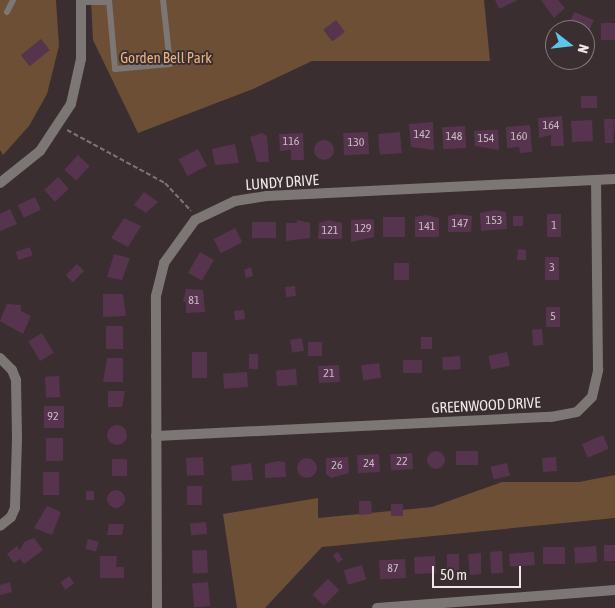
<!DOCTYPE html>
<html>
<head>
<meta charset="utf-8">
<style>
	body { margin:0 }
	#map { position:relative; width:615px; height:608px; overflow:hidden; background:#3a2e30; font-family:"Asap Condensed",sans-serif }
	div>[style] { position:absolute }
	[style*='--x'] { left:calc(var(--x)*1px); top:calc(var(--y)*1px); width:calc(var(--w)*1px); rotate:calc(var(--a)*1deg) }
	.green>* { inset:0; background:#6c4f35 }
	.building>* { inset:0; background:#57344e; transform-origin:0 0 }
	.round { border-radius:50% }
	.path>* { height:2px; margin-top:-1px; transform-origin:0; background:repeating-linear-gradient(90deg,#7c7173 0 5px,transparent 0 7.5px) }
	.lane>* { height:6px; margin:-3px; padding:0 3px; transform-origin:3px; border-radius:3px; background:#7c7675 }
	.street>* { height:10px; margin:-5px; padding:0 5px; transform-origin:5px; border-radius:5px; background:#7c7675 }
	span { translate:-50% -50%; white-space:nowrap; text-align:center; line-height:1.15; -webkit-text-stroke:4px #3a2e30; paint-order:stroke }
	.number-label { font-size:12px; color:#c9bac2 }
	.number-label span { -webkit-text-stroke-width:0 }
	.park-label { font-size:15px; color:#eab27f }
	.street-label { font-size:15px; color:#efe7e8 }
	.north { position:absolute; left:545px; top:20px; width:50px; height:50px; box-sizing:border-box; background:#3a2e30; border:1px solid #82787a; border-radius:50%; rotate:106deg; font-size:14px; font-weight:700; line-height:20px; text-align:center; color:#efe7e8 }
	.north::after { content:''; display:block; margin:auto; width:18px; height:22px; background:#5dc7e8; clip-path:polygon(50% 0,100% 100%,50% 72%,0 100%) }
	.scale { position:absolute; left:432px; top:566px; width:89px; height:22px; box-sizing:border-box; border:2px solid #efe7e8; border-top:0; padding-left:6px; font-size:15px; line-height:18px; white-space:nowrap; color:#efe7e8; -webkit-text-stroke:4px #3a2e30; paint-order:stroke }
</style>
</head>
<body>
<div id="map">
	<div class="green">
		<div style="clip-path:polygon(0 0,56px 0,59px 46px,47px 94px,29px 126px,3px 155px,0 150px)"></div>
		<div style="clip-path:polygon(91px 0,484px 0,490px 61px,312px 61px,253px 89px,138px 133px,93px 40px)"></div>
		<div style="clip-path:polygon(615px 475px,615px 518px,322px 547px,265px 608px,237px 608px,223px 514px,318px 498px,318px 518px,432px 507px,502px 482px,579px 482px)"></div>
	</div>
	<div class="building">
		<div style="clip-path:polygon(495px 0,518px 0,499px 9px)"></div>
		<div style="clip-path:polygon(541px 0,558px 0,565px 8px,554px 18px)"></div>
		<div style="clip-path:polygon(574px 12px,594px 20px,587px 35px,585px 30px,568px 26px)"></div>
		<div style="left:336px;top:20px;width:15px;height:16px;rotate:53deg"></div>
		<div style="left:601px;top:23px;width:14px;height:17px"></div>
		<div style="left:41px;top:39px;width:14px;height:26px;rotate:51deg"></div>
		<div style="left:597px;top:96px;width:12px;height:16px;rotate:90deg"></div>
		<div style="clip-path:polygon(562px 116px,564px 146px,551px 146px,551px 135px,539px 138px,538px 118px)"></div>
		<div style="clip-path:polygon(604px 119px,615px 119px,613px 143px,605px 143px)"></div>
		<div style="left:592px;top:120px;width:21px;height:21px;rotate:87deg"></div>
		<div style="clip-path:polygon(433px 122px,434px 150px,411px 147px,409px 124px)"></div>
		<div style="clip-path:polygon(530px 125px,532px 152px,520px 153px,519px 147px,507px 148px,506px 127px)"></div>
		<div style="left:465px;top:126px;width:22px;height:23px;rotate:87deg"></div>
		<div style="clip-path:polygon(484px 130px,498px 130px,499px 150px,475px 146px,474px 131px)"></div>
		<div style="left:368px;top:132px;width:22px;height:25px;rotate:87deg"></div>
		<div style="left:400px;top:132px;width:21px;height:22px;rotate:85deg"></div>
		<div style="clip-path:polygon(262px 133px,267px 136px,269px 162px,257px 162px,250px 137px)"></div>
		<div style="clip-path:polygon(303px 133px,304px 160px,291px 160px,291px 150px,280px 151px,279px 134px)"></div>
		<div class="round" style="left:314px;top:140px;width:20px;height:20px"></div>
		<div style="clip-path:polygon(235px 144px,239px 163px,215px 165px,212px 149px)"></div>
		<div style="left:198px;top:149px;width:19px;height:22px;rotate:62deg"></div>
		<div style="left:78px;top:155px;width:16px;height:20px;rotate:43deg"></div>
		<div style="left:58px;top:177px;width:16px;height:19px;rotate:47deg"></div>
		<div style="clip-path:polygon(144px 192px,158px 202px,146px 213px,134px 205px)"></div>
		<div style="left:35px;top:197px;width:14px;height:19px;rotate:65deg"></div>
		<div style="clip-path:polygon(10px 209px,17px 224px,0 231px,0 214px)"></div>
		<div style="clip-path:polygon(495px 210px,506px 212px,507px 229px,481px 231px,480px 213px)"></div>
		<div style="clip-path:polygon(458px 214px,472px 216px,471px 232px,448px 232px,448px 216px)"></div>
		<div style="left:547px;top:214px;width:14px;height:23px"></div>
		<div style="clip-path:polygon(426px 215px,439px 218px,439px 237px,415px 237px,415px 217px)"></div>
		<div style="left:513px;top:216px;width:10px;height:10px"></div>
		<div style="left:383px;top:217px;width:22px;height:20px"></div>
		<div style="clip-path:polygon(124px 218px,141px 226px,128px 247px,111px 238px)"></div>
		<div style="clip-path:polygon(369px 219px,374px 220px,374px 237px,351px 242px,351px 220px)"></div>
		<div style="clip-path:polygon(297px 220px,310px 223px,310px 238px,286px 241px,286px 223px,297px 223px)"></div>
		<div style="clip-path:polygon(329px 220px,342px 223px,342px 239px,318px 239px,319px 223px)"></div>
		<div style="left:276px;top:222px;width:16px;height:24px;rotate:90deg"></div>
		<div style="left:235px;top:228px;width:16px;height:24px;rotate:63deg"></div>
		<div style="left:30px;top:247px;width:9px;height:15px;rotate:72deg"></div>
		<div style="clip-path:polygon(518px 249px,526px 250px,526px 260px,517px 260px)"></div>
		<div style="left:200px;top:252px;width:16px;height:24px;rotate:30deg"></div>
		<div style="clip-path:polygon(114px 254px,130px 258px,122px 280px,107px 277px)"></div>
		<div style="left:545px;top:257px;width:14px;height:23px"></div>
		<div style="left:394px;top:263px;width:15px;height:17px"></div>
		<div style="left:77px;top:264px;width:10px;height:16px;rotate:45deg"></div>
		<div style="clip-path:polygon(251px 267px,253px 276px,246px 278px,244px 270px)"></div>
		<div style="left:295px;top:286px;width:10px;height:10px;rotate:84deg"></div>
		<div style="clip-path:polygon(186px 289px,203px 290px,205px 312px,186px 313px,186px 302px,183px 302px)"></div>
		<div style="clip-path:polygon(103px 294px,123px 294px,126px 316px,103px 317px)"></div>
		<div style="clip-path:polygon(7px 304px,21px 305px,21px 311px,31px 316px,23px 334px,0 321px)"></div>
		<div style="left:546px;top:307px;width:14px;height:20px"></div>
		<div style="left:244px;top:310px;width:9px;height:10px;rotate:84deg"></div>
		<div style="left:106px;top:326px;width:17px;height:23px"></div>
		<div style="left:542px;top:329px;width:16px;height:10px;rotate:86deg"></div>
		<div style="left:42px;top:333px;width:23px;height:16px;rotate:59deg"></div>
		<div style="left:421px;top:337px;width:11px;height:12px"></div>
		<div style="left:302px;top:338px;width:13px;height:12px;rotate:81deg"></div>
		<div style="left:322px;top:342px;width:14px;height:14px;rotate:90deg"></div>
		<div style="left:192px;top:352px;width:15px;height:26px"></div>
		<div style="left:507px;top:352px;width:14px;height:19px;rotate:78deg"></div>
		<div style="left:249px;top:354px;width:9px;height:15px"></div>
		<div style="left:460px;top:356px;width:13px;height:18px;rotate:86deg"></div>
		<div style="clip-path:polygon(107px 358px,123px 358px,123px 382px,103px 382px)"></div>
		<div style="left:422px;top:360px;width:13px;height:19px;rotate:90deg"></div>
		<div style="left:379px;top:363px;width:15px;height:18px;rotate:82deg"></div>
		<div style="left:339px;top:365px;width:17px;height:21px;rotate:87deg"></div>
		<div style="left:296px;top:369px;width:16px;height:20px;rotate:86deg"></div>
		<div style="left:247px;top:372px;width:15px;height:24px;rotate:86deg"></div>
		<div style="left:59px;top:376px;width:21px;height:14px;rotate:87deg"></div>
		<div style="clip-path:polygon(108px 391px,125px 391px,122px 407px,108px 407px)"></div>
		<div style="left:44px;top:406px;width:20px;height:22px"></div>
		<div class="round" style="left:107px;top:425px;width:20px;height:20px"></div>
		<div style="left:603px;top:435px;width:15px;height:23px;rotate:67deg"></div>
		<div style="left:46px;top:438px;width:17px;height:23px"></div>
		<div class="round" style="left:427px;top:451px;width:18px;height:18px"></div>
		<div style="left:478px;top:451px;width:14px;height:22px;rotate:90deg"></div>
		<div style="left:412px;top:453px;width:16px;height:22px;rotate:86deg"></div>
		<div style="left:379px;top:454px;width:18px;height:22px;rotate:87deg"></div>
		<div style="left:203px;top:457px;width:18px;height:17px;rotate:87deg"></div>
		<div style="clip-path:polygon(348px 457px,349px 473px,331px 478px,326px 474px,326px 458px)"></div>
		<div style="left:556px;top:457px;width:14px;height:14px;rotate:86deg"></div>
		<div class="round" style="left:297px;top:458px;width:20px;height:20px"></div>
		<div style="left:112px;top:459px;width:15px;height:17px"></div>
		<div style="clip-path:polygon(278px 461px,285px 462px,286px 477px,265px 478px,265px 464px)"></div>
		<div style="clip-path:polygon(251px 463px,253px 480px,232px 481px,231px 466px)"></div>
		<div style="left:507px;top:463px;width:13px;height:17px;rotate:77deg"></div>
		<div style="left:43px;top:472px;width:16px;height:23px"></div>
		<div style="left:187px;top:486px;width:15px;height:19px"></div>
		<div class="round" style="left:107px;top:490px;width:18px;height:18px"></div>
		<div style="left:86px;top:491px;width:8px;height:9px"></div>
		<div style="clip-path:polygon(359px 501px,371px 501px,372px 514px,359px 515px)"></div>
		<div style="left:391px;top:504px;width:12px;height:12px"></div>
		<div style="clip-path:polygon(47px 506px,61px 512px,52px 535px,34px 528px)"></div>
		<div style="left:206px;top:522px;width:12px;height:16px;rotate:85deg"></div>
		<div style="clip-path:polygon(109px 524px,124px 524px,122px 535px,107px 535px)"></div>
		<div style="clip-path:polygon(34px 538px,43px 550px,24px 564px,20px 559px,14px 563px,7px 554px,17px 546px,20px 550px,24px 542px)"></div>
		<div style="left:88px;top:539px;width:11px;height:10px;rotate:15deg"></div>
		<div style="left:604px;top:545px;width:11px;height:16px"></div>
		<div style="left:596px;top:546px;width:16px;height:22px;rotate:86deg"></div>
		<div style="left:565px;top:547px;width:17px;height:22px;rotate:90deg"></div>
		<div style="left:207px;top:550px;width:23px;height:15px;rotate:88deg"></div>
		<div style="left:502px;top:551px;width:22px;height:12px;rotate:87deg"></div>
		<div style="left:338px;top:552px;width:9px;height:6px;rotate:58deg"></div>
		<div style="left:534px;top:552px;width:13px;height:25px;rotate:86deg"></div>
		<div style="clip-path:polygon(481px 553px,481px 574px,470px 575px,468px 554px)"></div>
		<div style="left:447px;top:554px;width:12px;height:22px"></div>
		<div style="clip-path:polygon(100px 556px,117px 556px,116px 567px,124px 567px,124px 578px,100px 578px)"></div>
		<div style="left:435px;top:556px;width:17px;height:21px;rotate:87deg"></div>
		<div style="left:405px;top:559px;width:19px;height:26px;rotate:87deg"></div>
		<div style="left:362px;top:565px;width:15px;height:19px;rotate:74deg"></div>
		<div style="left:69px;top:576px;width:9px;height:11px;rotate:54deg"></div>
		<div style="left:328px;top:579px;width:16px;height:22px;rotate:45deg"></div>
		<div style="clip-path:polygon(10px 582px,12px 592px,0 595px,0 585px)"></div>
		<div style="left:208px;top:582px;width:24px;height:16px;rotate:85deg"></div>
	</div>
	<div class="path">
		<div style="--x:67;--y:130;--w:111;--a:28.4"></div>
		<div style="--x:165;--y:183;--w:38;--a:47"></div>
	</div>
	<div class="lane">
		<div style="--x:109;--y:0;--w:69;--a:85"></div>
		<div style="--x:115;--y:69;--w:55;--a:-5.2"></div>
		<div style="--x:170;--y:64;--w:64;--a:-96.2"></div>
		<div style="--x:81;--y:2;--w:27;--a:0"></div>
		<div style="--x:7;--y:12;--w:13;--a:-63"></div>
	</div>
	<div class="street">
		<div style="--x:0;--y:183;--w:51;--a:-38.7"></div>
		<div style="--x:40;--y:151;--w:56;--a:-56.6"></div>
		<div style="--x:71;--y:104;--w:46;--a:-77.5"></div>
		<div style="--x:81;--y:59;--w:59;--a:-90"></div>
		<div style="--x:0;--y:358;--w:17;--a:45"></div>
		<div style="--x:12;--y:370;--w:11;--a:68"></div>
		<div style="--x:16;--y:380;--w:59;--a:89"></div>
		<div style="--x:17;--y:439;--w:69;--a:91.7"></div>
		<div style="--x:15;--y:508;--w:10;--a:114"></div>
		<div style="--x:11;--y:517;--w:14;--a:141"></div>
		<div style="--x:156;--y:436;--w:395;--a:-2.8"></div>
		<div style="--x:551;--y:417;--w:26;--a:-11"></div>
		<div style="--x:577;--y:412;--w:21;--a:-45"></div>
		<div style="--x:592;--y:397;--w:28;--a:-77"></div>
		<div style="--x:598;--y:370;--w:190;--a:-90.6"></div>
		<div style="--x:157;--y:608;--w:312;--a:-90.2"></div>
		<div style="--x:156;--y:296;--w:34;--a:-76"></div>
		<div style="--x:164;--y:263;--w:53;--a:-54.2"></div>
		<div style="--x:195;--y:220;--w:44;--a:-25.4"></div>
		<div style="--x:235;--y:201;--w:32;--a:-9"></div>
		<div style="--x:267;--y:196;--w:348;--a:-2.8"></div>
		<div style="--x:377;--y:608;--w:239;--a:-4.3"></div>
	</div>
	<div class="number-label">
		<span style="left:551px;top:126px">164</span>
		<span style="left:422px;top:135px">142</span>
		<span style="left:454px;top:137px">148</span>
		<span style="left:519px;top:137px">160</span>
		<span style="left:486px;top:139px">154</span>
		<span style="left:291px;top:142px">116</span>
		<span style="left:356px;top:143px">130</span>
		<span style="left:494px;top:221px">153</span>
		<span style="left:460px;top:224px">147</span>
		<span style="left:554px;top:226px">1</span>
		<span style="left:427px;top:227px">141</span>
		<span style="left:363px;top:229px">129</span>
		<span style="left:330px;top:231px">121</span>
		<span style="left:552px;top:268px">3</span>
		<span style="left:194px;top:301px">81</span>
		<span style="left:553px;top:317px">5</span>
		<span style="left:329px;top:374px">21</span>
		<span style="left:53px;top:417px">92</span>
		<span style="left:402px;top:462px">22</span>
		<span style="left:369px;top:464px">24</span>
		<span style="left:337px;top:466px">26</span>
		<span style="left:393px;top:569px">87</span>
	</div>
	<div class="park-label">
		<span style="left:166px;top:58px">Gorden Bell Park</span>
	</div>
	<div class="street-label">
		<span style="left:282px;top:182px;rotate:-4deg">LUNDY DRIVE</span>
		<span style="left:486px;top:405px;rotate:-3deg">GREENWOOD DRIVE</span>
	</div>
	<div class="north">N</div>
	<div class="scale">50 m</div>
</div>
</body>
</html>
